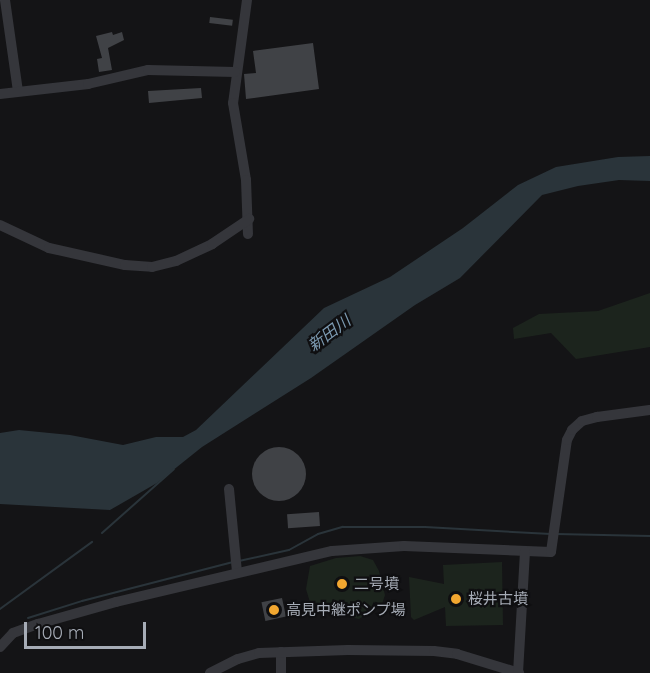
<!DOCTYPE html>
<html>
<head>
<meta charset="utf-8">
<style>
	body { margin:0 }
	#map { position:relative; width:650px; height:673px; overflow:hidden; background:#141416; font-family:Quicksand,"Noto Sans JP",sans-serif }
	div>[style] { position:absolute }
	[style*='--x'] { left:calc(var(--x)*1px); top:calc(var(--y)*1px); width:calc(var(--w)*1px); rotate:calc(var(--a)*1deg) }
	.green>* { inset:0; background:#1c241d }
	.water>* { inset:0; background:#2a343a }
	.stream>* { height:2px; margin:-1px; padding:0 1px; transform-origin:1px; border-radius:1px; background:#2a343a }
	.building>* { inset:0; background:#404246; transform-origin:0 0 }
	.round { border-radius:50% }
	.minor>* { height:10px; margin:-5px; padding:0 5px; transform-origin:5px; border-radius:5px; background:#35363b }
	.dots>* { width:16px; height:16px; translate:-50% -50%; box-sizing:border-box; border:3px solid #0f0f11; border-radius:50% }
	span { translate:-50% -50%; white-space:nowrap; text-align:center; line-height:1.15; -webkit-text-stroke:4.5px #0f0f11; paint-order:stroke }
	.poi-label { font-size:15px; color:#a6acb6 }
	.left { translate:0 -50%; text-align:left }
	.water-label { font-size:16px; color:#7d9bb2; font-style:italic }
	.scale { position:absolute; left:24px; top:622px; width:122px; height:27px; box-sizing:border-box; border:3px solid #a6acb6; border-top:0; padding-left:8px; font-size:18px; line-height:21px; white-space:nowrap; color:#a6acb6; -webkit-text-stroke:4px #0f0f11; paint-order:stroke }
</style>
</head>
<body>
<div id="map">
	<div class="green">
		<div style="clip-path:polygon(650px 293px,650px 347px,576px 359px,551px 333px,514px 339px,513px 328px,539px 314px,598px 311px)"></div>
		<div style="clip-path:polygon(360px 556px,373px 560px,379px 571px,385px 595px,382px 604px,359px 619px,312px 609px,306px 589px,310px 566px,336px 558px)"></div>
		<div style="clip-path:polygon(502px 562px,503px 625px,446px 626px,445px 607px,414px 620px,411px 617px,409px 577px,444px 584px,443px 565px)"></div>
	</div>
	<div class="water">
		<div style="clip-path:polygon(650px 156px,650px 181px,619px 180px,578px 186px,542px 195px,460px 278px,415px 305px,311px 378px,202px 447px,157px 483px,110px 510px,0 504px,0 433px,19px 430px,70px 435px,123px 445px,156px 437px,183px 437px,196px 430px,324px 308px,390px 277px,463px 228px,518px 185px,556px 167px,618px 157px)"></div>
	</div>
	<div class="stream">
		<div style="--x:102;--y:533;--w:96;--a:-41.6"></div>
		<div style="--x:556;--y:534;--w:94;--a:1.2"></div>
		<div style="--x:239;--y:561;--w:51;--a:-12.4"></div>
		<div style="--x:289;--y:550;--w:33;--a:-29"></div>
		<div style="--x:318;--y:534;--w:26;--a:-16"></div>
		<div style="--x:343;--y:527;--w:82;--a:0"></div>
		<div style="--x:425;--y:527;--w:126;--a:3.2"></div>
		<div style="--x:0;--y:609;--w:114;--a:-36.1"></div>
		<div style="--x:28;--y:618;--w:57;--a:-17.5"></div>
		<div style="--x:82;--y:601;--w:156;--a:-14.5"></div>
	</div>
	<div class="building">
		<div style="left:210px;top:17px;width:23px;height:6px;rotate:7deg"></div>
		<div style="clip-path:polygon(112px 32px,113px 35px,122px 32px,124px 40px,108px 48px,112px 70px,99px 72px,97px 59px,102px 58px,96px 36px)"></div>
		<div style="clip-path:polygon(313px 43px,319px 89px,246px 99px,244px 74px,256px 73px,253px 51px)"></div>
		<div style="clip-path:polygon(201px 88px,202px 98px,149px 103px,148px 91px)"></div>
		<div class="round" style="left:252px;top:447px;width:54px;height:54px"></div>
		<div style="left:319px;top:512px;width:14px;height:32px;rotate:86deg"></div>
		<div style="left:282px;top:598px;width:19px;height:21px;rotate:78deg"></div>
	</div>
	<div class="minor">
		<div style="--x:5;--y:0;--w:92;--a:81.9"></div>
		<div style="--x:247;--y:0;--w:104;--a:97.7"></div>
		<div style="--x:233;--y:103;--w:78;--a:80.4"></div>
		<div style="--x:246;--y:180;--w:54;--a:87.9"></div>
		<div style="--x:0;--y:94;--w:89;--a:-6.5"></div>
		<div style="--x:88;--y:84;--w:62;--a:-13.1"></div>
		<div style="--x:148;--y:70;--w:87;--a:1.3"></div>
		<div style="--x:0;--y:225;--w:54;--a:25.1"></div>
		<div style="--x:49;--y:248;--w:78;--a:12.6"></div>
		<div style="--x:125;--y:265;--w:27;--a:4"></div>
		<div style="--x:152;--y:267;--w:25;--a:-14"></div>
		<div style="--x:176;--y:261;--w:40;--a:-25"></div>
		<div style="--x:212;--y:244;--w:45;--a:-34"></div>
		<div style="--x:229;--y:489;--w:83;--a:84.5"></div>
		<div style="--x:0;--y:647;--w:19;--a:-47"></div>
		<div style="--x:13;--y:633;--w:27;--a:-20"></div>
		<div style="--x:38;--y:624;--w:81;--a:-15.8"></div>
		<div style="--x:116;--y:602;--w:222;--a:-13.3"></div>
		<div style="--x:332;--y:551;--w:72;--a:-4"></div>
		<div style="--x:404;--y:546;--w:147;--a:2.3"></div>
		<div style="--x:551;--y:552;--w:113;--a:-81.9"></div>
		<div style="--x:567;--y:440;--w:11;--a:-63"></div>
		<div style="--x:572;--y:430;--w:13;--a:-42"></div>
		<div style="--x:582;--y:421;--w:16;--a:-15"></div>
		<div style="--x:597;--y:417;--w:53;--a:-7.5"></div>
		<div style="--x:281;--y:652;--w:21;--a:90"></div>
		<div style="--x:210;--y:673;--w:31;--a:-27"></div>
		<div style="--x:238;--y:659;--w:22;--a:-16"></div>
		<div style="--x:259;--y:653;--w:89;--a:-1.9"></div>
		<div style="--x:348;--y:650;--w:86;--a:0.7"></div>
		<div style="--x:434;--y:651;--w:23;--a:7"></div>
		<div style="--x:457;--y:654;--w:65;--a:17"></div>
		<div style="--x:518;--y:673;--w:122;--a:-86.7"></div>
	</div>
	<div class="dots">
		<div style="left:342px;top:584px;background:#f2a730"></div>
		<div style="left:456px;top:599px;background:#f2a730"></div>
		<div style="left:274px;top:610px;background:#f2a730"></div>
	</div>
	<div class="poi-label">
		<span class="left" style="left:354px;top:584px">二号墳</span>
		<span class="left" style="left:468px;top:599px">桜井古墳</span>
		<span class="left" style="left:286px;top:610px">高見中継ポンプ場</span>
	</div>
	<div class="water-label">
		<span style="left:329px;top:333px;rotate:-37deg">新田川</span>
	</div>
	<div class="scale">100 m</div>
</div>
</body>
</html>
